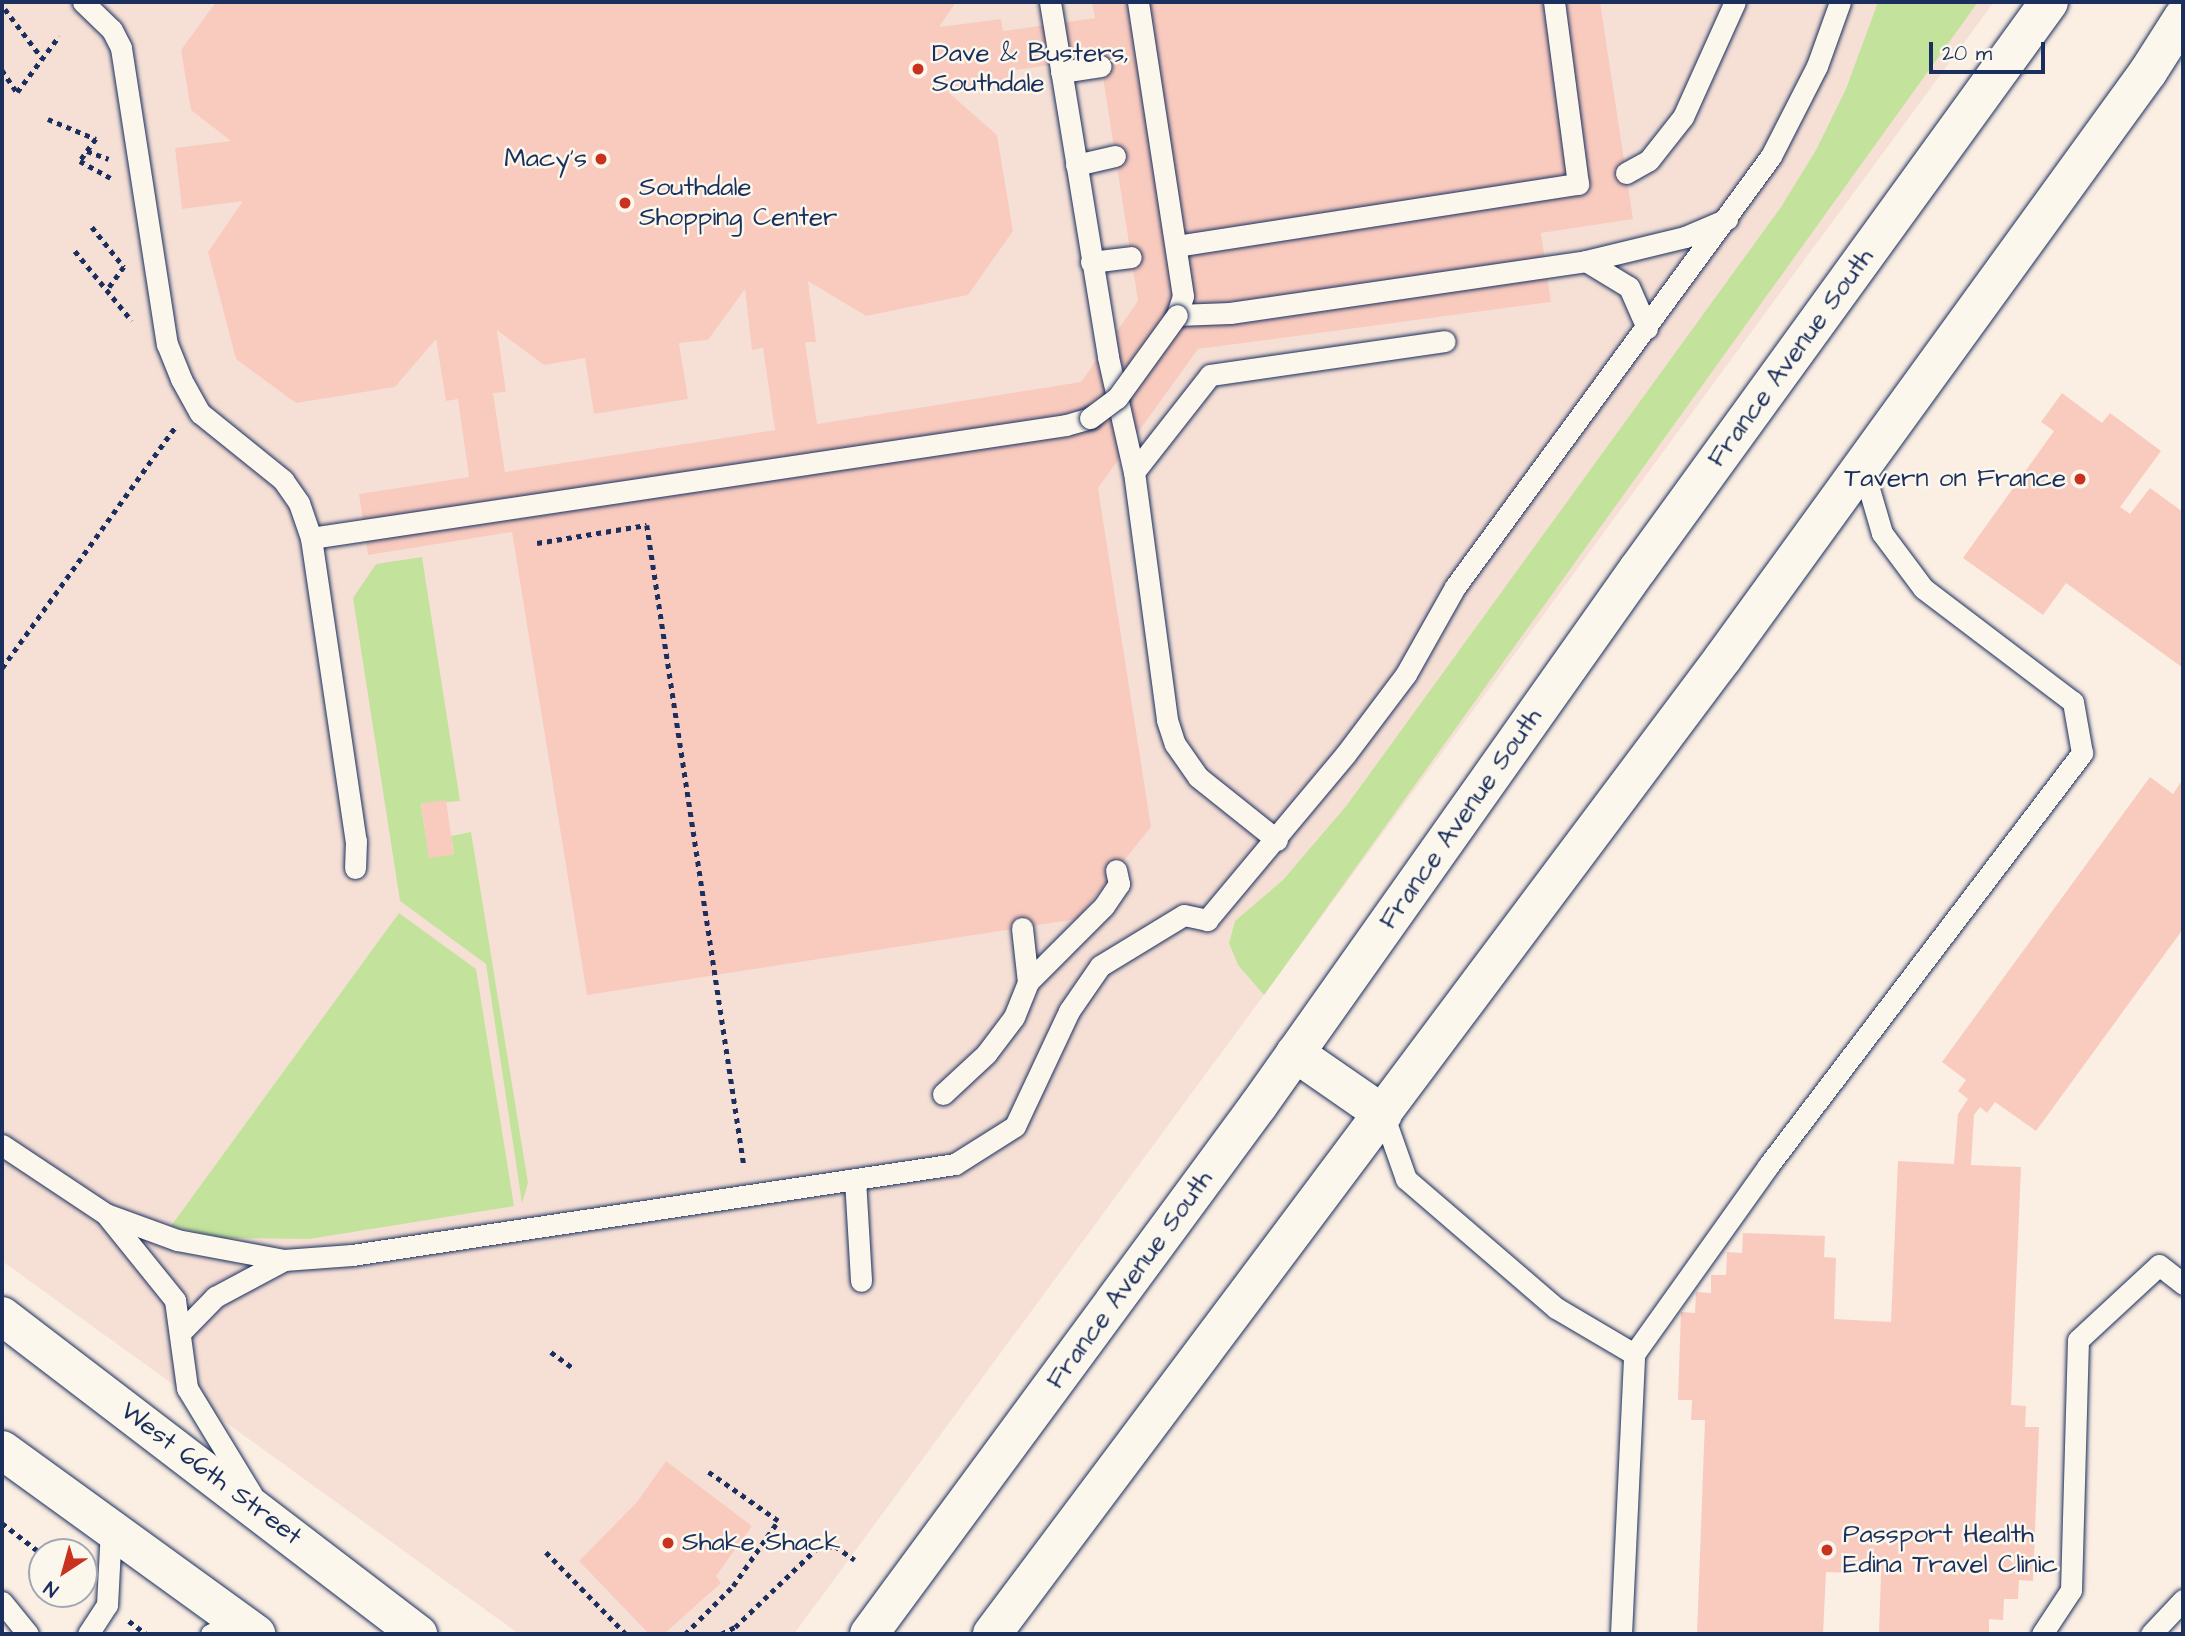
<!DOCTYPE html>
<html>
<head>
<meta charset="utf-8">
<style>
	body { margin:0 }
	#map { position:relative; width:2185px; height:1636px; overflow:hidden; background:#fbeee3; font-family:"Architects Daughter",sans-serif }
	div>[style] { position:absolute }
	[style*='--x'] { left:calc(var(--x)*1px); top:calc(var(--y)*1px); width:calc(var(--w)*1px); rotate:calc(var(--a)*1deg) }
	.built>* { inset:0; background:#f6e0d6 }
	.green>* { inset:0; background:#c3e39c }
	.building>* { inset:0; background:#f9cbbf; transform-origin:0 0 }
	.path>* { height:4.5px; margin-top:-2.25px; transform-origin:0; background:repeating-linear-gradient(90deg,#1b2f5e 0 5px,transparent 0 10px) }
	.roads { filter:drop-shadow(0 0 2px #1b2f5e) drop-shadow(0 0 2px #1b2f5e) }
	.service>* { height:21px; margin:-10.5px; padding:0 10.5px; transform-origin:10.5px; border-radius:10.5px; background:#fbf7ec }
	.minor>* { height:38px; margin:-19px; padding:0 19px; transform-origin:19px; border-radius:19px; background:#fbf7ec }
	.secondary>* { height:38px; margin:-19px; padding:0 19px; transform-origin:19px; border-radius:19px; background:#fbf7ec }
	.bridges { filter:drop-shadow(0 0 2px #1b2f5e) drop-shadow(0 0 2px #1b2f5e) }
	.service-bridge>* { height:21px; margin:-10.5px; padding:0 10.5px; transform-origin:10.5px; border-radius:10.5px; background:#fbf7ec }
	.dots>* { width:19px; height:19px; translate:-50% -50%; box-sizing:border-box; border:4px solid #fbf7ec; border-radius:50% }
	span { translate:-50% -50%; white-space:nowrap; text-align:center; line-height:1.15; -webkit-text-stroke:5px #fbf7ec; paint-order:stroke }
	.poi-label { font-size:26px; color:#1b2f5e }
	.left { translate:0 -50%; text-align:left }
	.right { translate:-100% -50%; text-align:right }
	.street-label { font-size:26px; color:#1b2f5e }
	.frame { position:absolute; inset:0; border:4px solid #1b2f5e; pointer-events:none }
	.north { position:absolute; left:28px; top:1538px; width:70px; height:70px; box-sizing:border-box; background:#fbf7ec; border:2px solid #a1a7b3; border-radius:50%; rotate:216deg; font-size:19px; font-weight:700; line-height:28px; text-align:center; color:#1b2f5e }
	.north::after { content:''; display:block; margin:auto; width:24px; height:32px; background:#c8321e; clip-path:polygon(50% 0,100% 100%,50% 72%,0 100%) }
	.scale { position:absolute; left:1929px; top:42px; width:116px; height:32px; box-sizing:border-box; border:4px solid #1b2f5e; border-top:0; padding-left:9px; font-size:21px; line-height:24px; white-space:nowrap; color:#1b2f5e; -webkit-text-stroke:5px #fbf7ec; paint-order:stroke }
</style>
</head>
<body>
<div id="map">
	<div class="built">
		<div style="clip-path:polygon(2px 2px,1994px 2px,794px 1634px,519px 1634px,2px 1261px)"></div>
	</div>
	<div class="green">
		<div style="clip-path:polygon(1878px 2px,1978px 2px,1264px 995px,1238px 965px,1229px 943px,1235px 921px,1283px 880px,1347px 805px,1781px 207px,1816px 150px,1846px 89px)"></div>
		<div style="clip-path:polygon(422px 557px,460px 801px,421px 804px,429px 857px,454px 854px,451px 836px,471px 832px,528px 1183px,522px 1203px,486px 964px,400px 901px,353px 598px,376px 564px)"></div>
		<div style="clip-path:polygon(399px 913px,476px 969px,514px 1206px,309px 1239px,224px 1238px,171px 1226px)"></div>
	</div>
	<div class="building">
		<div style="clip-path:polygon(evenodd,216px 2px,956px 2px,939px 27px,1001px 19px,1003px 31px,1095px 18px,1092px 2px,1600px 2px,1633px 219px,1541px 233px,1551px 302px,1198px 349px,1098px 488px,1151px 827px,1077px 919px,587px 995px,512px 532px,368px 555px,359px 494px,469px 477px,458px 399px,446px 401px,436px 339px,395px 387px,296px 403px,236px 359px,208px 252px,243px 201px,182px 209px,175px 148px,231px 141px,191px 110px,181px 50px,216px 2px,1100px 58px,1138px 301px,1081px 382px,817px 424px,805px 342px,816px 342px,808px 281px,866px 316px,968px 295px,1013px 231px,997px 135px,948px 92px,1011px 83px,1009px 71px,1100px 58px,216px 2px,745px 289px,752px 350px,763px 348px,775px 430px,505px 472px,493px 393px,506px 392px,497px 330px,544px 365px,585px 358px,594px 414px,688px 399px,679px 343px,708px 340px,745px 289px)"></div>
		<div style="clip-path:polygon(2062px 393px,2102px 423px,2110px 413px,2161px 451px,2120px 507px,2130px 514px,2150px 488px,2183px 512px,2183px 668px,2066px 583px,2043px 615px,1963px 558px,2054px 431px,2041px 422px)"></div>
		<div style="clip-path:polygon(2150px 777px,2173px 794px,2183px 779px,2183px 929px,2036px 1131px,1995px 1102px,1987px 1113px,1980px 1107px,1974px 1115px,1971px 1165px,2021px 1167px,2011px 1405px,2026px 1406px,2025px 1427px,2039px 1427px,2033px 1581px,2019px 1580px,2018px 1599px,2004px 1599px,2003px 1620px,1989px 1619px,1989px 1634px,1879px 1634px,1881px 1574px,1826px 1572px,1823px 1634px,1697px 1634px,1705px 1420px,1691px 1420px,1692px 1400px,1678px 1400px,1681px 1312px,1695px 1313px,1696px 1292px,1711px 1293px,1711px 1275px,1726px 1275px,1727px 1252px,1742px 1253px,1743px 1233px,1825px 1236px,1824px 1257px,1836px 1258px,1834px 1319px,1891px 1322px,1898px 1161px,1954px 1164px,1958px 1114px,1968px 1099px,1958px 1091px,1966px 1080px,1942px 1062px)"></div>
		<div style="left:446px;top:800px;width:55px;height:25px;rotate:82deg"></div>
		<div style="clip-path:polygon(666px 1461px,752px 1526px,716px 1576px,721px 1583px,664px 1634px,649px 1634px,579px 1561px,637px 1502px)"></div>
	</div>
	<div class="path">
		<div style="--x:5;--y:9;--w:61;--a:52.9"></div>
		<div style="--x:2;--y:70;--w:27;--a:56"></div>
		<div style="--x:17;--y:92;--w:70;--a:-53.1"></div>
		<div style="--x:48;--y:119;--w:52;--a:22.6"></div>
		<div style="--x:96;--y:139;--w:27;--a:126"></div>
		<div style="--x:80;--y:161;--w:35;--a:29"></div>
		<div style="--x:87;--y:151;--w:23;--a:20"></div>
		<div style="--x:92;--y:227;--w:51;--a:51.3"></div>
		<div style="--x:124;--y:267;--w:27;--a:126"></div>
		<div style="--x:75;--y:251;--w:90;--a:50.8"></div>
		<div style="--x:537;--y:543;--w:111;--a:-9.3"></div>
		<div style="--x:647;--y:525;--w:648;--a:81.39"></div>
		<div style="--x:2;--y:668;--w:297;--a:-54.3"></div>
		<div style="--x:551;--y:1352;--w:29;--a:36"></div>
		<div style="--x:2;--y:1523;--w:51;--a:37.8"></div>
		<div style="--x:546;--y:1552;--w:115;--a:45.7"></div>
		<div style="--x:129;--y:1621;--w:21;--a:37"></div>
		<div style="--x:685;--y:1634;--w:68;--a:-45"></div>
		<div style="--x:733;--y:1586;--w:79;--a:-55.3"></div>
		<div style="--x:778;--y:1521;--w:85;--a:-145"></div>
		<div style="--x:721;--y:1634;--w:16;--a:-27"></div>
		<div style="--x:735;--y:1627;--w:114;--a:-43.9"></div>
		<div style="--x:817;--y:1548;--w:18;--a:-6"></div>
		<div style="--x:835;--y:1546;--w:24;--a:35"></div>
	</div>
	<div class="roads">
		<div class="service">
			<div style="--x:83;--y:2;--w:40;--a:44"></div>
			<div style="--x:112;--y:30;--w:20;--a:63"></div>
			<div style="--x:121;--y:48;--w:300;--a:81.2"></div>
			<div style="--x:167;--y:344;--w:38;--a:68"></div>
			<div style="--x:181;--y:379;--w:39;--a:61"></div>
			<div style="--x:200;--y:413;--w:107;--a:38.9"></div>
			<div style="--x:283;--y:480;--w:28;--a:55"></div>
			<div style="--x:299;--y:503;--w:37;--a:71"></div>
			<div style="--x:311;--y:538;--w:306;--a:81.6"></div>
			<div style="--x:356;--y:841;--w:27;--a:92"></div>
			<div style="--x:1050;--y:2;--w:360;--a:80.7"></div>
			<div style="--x:1108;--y:357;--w:118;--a:77.3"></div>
			<div style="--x:1134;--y:472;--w:250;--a:82.4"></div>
			<div style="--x:1167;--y:720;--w:25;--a:72"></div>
			<div style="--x:1175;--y:744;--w:40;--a:55.1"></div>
			<div style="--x:1198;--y:777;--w:101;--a:38.6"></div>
			<div style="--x:1138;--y:2;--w:297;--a:81.3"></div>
			<div style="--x:1183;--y:296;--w:20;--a:108"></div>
			<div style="--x:1177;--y:315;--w:53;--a:-2.2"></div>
			<div style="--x:1230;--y:313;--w:360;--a:-8.3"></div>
			<div style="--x:1586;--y:261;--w:102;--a:-13.6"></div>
			<div style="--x:1685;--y:237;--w:46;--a:-23.2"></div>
			<div style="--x:1061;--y:72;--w:40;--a:-8.5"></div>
			<div style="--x:1076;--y:165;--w:40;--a:-13"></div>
			<div style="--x:1626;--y:173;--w:26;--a:-29"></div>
			<div style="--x:1649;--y:160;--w:55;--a:-51.7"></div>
			<div style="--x:1683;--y:117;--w:126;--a:-65.7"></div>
			<div style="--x:1176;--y:246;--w:407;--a:-8.8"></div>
			<div style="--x:1578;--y:184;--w:184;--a:-97.5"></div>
			<div style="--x:1586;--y:261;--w:50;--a:31.2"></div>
			<div style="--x:1629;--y:287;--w:45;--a:66.3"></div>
			<div style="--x:1091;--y:262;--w:40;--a:-7.1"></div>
			<div style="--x:1134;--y:472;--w:123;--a:-51.9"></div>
			<div style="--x:1210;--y:375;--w:237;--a:-8.2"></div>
			<div style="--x:311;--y:538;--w:763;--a:-8.51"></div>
			<div style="--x:1066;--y:425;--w:25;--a:-16"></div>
			<div style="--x:1022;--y:928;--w:54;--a:83.7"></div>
			<div style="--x:943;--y:1094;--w:59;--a:-42.9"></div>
			<div style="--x:986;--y:1054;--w:46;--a:-52.9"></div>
			<div style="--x:1014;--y:1017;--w:38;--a:-68"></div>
			<div style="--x:1028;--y:982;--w:107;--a:-45"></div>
			<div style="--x:1104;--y:906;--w:27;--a:-56"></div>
			<div style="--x:1119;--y:884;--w:14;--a:-102"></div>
			<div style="--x:1383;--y:1114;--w:69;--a:70.5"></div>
			<div style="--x:1406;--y:1179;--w:198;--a:40.7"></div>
			<div style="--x:1556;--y:1308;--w:91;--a:30.5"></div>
			<div style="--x:2;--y:1145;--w:125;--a:33.6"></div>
			<div style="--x:106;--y:1214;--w:76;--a:20.1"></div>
			<div style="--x:177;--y:1240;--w:109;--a:10.6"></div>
			<div style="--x:284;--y:1260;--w:68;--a:-4.2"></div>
			<div style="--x:352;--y:1255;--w:610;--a:-8.58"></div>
			<div style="--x:955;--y:1164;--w:71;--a:-32.3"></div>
			<div style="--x:1015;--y:1126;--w:127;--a:-64.8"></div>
			<div style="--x:1069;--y:1011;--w:55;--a:-55.4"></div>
			<div style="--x:1100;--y:966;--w:98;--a:-31.3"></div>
			<div style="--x:1184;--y:915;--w:24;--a:12"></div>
			<div style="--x:1207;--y:920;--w:215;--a:-50.1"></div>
			<div style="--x:1345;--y:755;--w:101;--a:-53"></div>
			<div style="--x:1406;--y:674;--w:100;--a:-60.6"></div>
			<div style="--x:1455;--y:587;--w:534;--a:-53.75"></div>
			<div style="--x:1771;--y:156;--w:101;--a:-62.9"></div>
			<div style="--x:1817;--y:66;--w:68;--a:-70.2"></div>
			<div style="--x:855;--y:1179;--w:102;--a:86.6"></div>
			<div style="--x:108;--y:1217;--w:107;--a:51.1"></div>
			<div style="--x:175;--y:1300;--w:89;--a:82.2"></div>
			<div style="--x:187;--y:1388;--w:125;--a:58.7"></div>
			<div style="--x:181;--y:1332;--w:49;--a:-45.8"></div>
			<div style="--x:215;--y:1297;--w:78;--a:-28.2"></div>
			<div style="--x:2;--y:1602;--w:41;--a:50.9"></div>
			<div style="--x:88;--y:1634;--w:35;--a:-57"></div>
			<div style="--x:107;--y:1605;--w:76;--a:-87"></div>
			<div style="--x:211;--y:1634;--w:32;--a:-20"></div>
			<div style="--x:1621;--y:1634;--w:280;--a:-87.3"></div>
			<div style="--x:1634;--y:1354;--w:231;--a:-54.5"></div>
			<div style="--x:1768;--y:1166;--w:519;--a:-52.75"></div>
			<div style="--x:2082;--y:753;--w:52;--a:-100"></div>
			<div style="--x:2073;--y:702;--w:188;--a:-142.8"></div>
			<div style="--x:1923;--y:588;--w:69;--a:-126.7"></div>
			<div style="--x:1882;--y:533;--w:71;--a:-106.4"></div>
			<div style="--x:2042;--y:1634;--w:53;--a:-56.6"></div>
			<div style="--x:2071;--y:1590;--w:250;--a:-88.4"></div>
			<div style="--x:2078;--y:1340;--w:110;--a:-42.8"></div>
			<div style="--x:2159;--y:1265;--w:31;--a:38"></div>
			<div style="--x:2151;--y:1634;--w:47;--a:-46.7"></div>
		</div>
		<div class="minor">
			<div style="--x:1295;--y:1053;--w:107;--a:34.7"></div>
		</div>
		<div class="secondary">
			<div style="--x:2;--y:1316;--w:524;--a:37.4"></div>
			<div style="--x:2;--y:1450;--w:314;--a:35.9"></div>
			<div style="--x:869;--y:1634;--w:656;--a:-53.62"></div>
			<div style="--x:1258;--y:1106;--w:658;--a:-54.72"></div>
			<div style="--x:1638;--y:569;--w:700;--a:-54.06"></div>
			<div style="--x:992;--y:1634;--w:1219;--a:-53.17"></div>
			<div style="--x:1723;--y:658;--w:724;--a:-54.05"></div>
			<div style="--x:2148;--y:72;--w:65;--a:-57.5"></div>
		</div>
	</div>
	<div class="bridges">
		<div class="service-bridge">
			<div style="--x:1090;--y:418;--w:34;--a:-37"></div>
			<div style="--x:1117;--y:398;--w:102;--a:-54.1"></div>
		</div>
	</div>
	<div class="dots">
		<div style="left:918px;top:69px;background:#c8321e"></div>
		<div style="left:601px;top:159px;background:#c8321e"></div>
		<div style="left:625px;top:203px;background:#c8321e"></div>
		<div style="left:2080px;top:479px;background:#c8321e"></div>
		<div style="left:668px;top:1543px;background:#c8321e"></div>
		<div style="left:1827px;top:1550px;background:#c8321e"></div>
	</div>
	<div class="poi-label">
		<span class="left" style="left:932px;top:69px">Dave &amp; Busters,<br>Southdale</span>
		<span class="right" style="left:587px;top:159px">Macy's</span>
		<span class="left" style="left:639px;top:203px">Southdale<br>Shopping Center</span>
		<span class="right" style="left:2066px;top:479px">Tavern on France</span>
		<span class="left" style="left:1843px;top:1550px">Passport Health<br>Edina Travel Clinic</span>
		<span class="left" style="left:682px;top:1543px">Shake Shack</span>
	</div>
	<div class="street-label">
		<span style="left:1791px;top:358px;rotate:-54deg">France Avenue South</span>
		<span style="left:1461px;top:819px;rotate:-55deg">France Avenue South</span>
		<span style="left:1130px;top:1280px;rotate:-54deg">France Avenue South</span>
		<span style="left:211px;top:1474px;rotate:37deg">West 66th Street</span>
	</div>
	<div class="frame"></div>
	<div class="north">N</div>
	<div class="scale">20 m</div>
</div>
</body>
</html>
